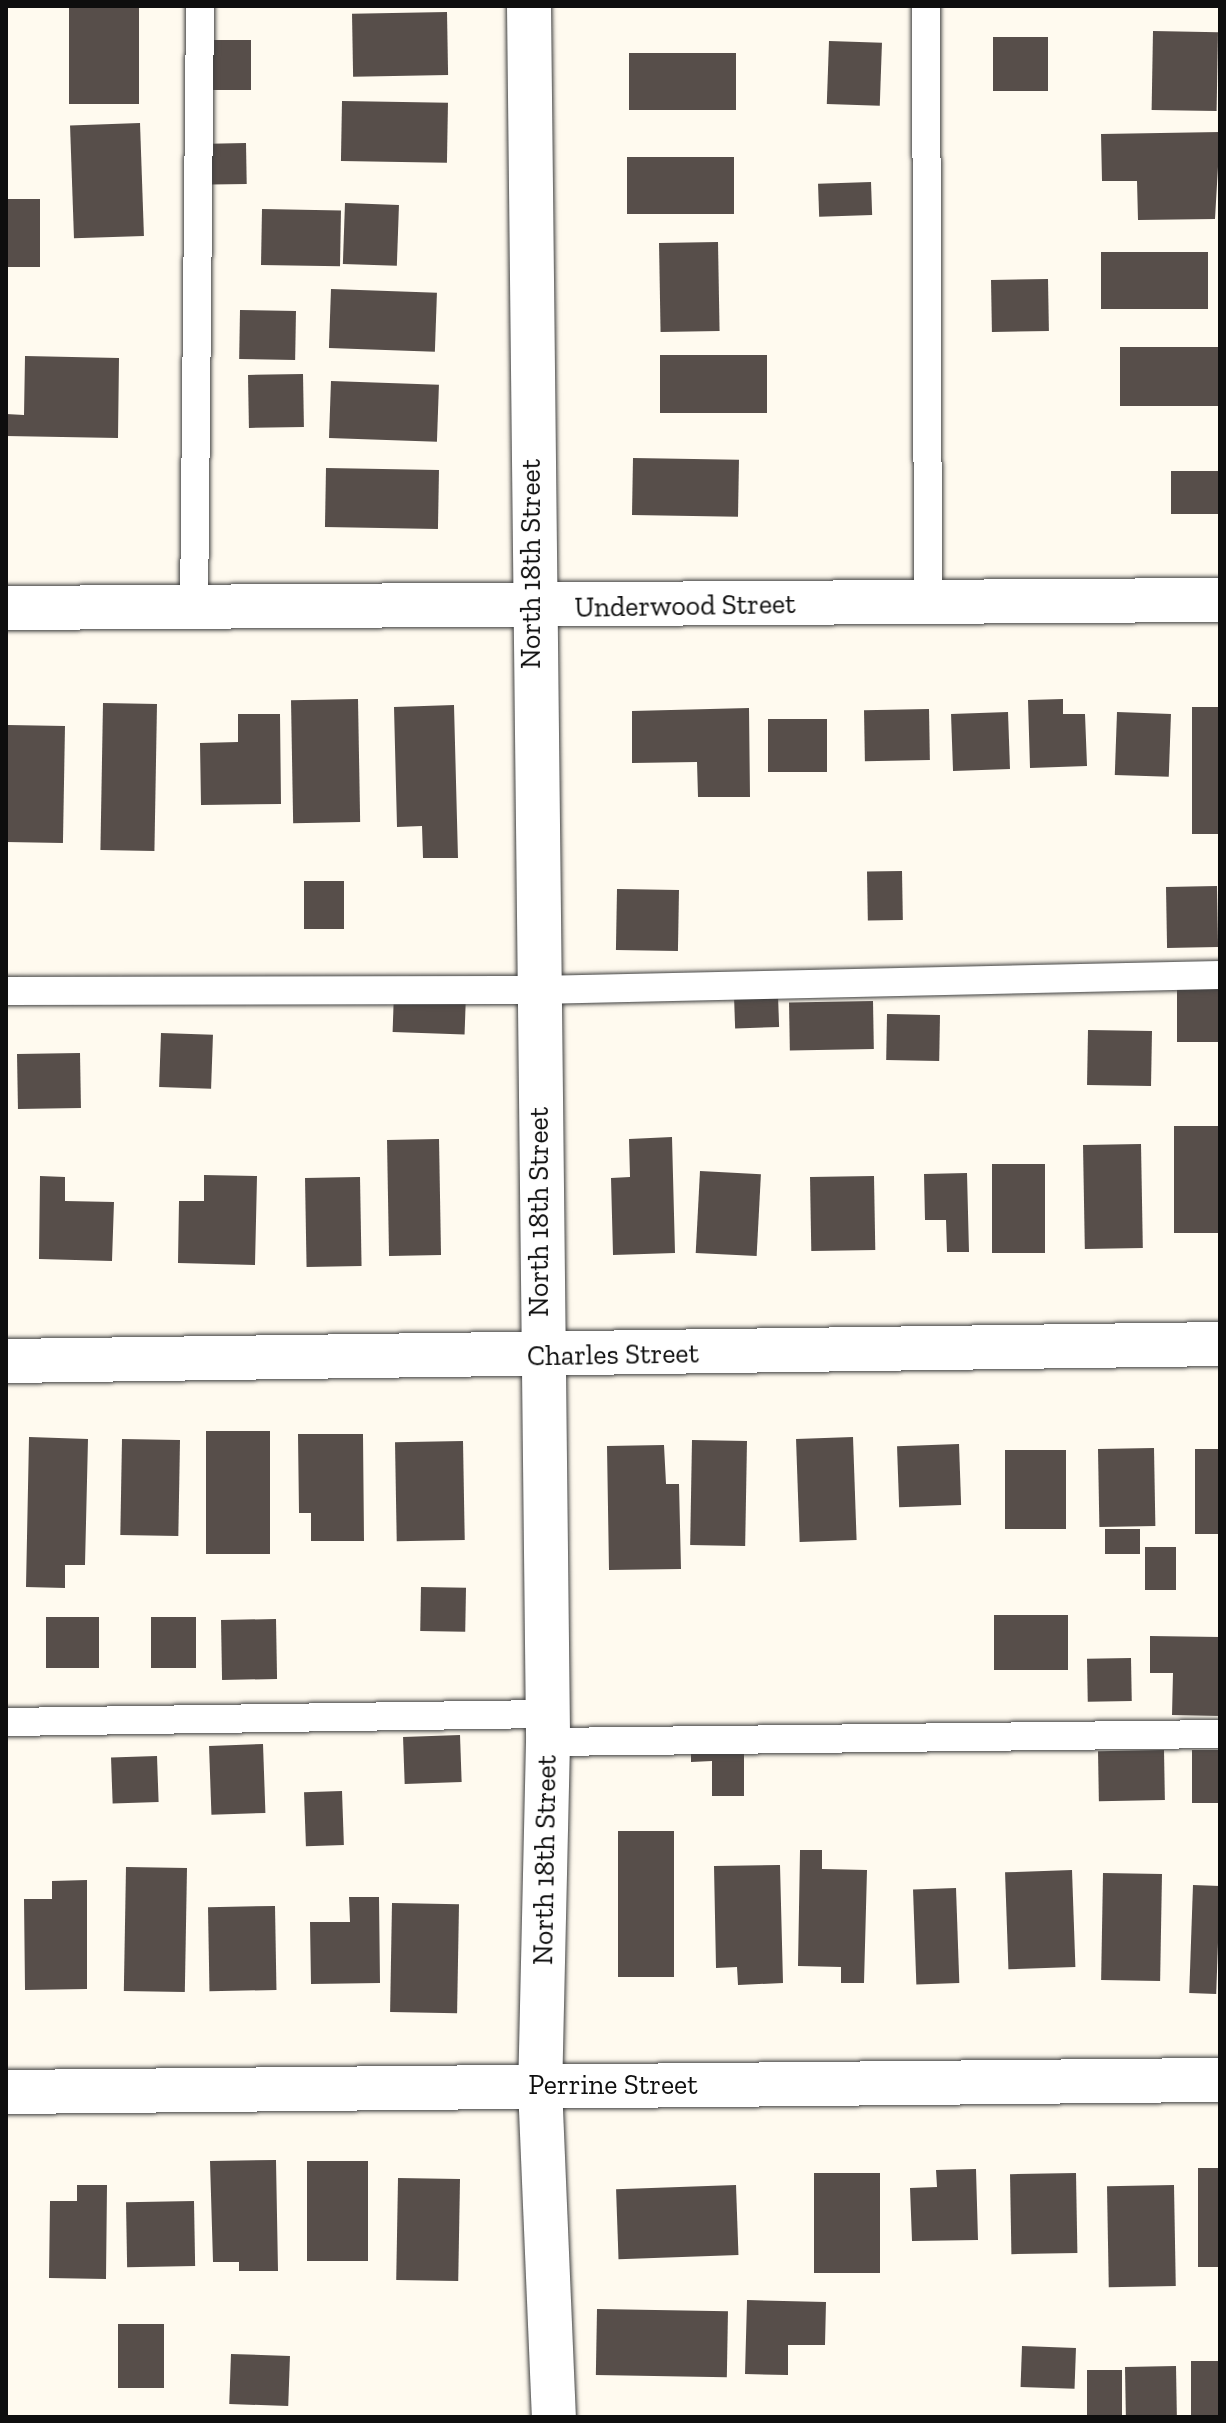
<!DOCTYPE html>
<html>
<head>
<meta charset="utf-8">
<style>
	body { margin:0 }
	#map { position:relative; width:1226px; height:2423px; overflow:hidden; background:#fffaef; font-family:"Zilla Slab",serif }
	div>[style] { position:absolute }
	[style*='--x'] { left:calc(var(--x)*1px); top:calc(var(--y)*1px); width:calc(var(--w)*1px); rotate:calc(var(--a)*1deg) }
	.building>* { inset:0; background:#574e4a; transform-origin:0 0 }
	.roads { filter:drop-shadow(0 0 2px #414141) drop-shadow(0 0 2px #414141) }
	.service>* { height:28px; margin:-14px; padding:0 14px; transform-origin:14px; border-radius:14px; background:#fff }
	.minor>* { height:44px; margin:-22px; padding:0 22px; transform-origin:22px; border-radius:22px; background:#fff }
	.tertiary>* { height:44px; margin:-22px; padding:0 22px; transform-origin:22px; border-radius:22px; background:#fff }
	span { translate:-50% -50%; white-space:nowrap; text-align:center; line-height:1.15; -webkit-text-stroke:8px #fff; paint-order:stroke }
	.street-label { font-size:28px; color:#0e0e0e }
	.frame { position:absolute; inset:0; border:8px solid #0e0e0e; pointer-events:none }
</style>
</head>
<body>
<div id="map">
	<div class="building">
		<div style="left:69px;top:6px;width:70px;height:98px"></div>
		<div style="left:447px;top:12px;width:63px;height:95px;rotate:89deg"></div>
		<div style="left:1153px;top:31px;width:65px;height:79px;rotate:1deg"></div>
		<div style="left:1048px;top:37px;width:54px;height:55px;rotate:90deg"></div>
		<div style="left:210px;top:40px;width:41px;height:50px"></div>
		<div style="left:829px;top:41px;width:53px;height:63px;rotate:2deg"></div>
		<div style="left:629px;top:53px;width:107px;height:57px"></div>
		<div style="left:342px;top:101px;width:106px;height:60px;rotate:1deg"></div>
		<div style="left:140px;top:123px;width:113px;height:70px;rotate:88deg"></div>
		<div style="clip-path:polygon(1220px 132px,1215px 219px,1138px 220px,1137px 181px,1102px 181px,1101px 134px)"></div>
		<div style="left:246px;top:143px;width:41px;height:36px;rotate:89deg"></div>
		<div style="left:627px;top:157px;width:107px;height:57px"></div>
		<div style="left:871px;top:182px;width:33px;height:53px;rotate:88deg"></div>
		<div style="left:6px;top:199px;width:34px;height:68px"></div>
		<div style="left:345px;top:203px;width:54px;height:61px;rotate:2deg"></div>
		<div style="left:262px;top:209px;width:79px;height:56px;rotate:1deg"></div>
		<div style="left:718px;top:242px;width:89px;height:59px;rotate:89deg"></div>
		<div style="left:1101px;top:252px;width:107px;height:57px"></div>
		<div style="left:1048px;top:279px;width:52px;height:57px;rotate:89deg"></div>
		<div style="left:331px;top:289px;width:106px;height:59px;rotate:2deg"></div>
		<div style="left:240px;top:310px;width:56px;height:49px;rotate:1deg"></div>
		<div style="left:1220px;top:347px;width:59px;height:100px;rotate:90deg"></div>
		<div style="left:660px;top:355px;width:107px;height:58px"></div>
		<div style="clip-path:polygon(25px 356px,119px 358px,118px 438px,6px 436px,6px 414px,24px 415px)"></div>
		<div style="left:303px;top:374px;width:53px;height:55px;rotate:89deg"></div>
		<div style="left:331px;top:381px;width:108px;height:57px;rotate:2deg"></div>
		<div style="left:633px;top:458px;width:106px;height:57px;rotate:1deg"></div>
		<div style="left:326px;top:468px;width:113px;height:59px;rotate:1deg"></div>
		<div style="left:1220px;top:471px;width:43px;height:49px;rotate:90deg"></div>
		<div style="left:358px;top:699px;width:123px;height:67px;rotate:89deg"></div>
		<div style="clip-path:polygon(1063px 699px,1063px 714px,1085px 714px,1087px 766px,1030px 768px,1028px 700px)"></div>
		<div style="left:103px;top:703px;width:54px;height:147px;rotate:1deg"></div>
		<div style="clip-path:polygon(454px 705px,458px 858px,423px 858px,422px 826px,397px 827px,394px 707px)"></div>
		<div style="left:1220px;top:707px;width:127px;height:28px;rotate:90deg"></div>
		<div style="clip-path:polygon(749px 708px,750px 797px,698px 797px,697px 762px,632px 763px,632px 711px)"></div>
		<div style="left:929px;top:709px;width:51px;height:65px;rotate:89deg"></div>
		<div style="left:1008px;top:712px;width:57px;height:57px;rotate:88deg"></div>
		<div style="left:1117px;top:712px;width:54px;height:63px;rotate:2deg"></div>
		<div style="clip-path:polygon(238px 714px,280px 714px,281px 804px,201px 805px,200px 743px,238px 742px)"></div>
		<div style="left:827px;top:719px;width:53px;height:59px;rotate:90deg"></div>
		<div style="left:8px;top:725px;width:57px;height:117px;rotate:1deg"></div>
		<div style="left:902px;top:871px;width:49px;height:35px;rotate:89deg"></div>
		<div style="left:344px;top:881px;width:48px;height:40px;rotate:90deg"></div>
		<div style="left:1217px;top:886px;width:61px;height:51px;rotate:89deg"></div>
		<div style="left:617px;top:889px;width:62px;height:61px;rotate:1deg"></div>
		<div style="left:1220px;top:989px;width:53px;height:43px;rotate:90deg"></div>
		<div style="left:394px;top:992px;width:72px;height:40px;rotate:2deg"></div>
		<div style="left:778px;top:995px;width:32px;height:44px;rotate:88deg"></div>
		<div style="left:873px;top:1001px;width:48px;height:84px;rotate:89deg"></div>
		<div style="left:887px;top:1014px;width:53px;height:46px;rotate:1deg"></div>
		<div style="left:1088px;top:1030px;width:64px;height:55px;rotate:1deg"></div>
		<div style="left:161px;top:1033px;width:52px;height:54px;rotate:2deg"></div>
		<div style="left:80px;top:1053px;width:55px;height:63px;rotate:89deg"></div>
		<div style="left:1220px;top:1126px;width:107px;height:46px;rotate:90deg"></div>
		<div style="clip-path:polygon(672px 1137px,675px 1253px,613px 1255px,611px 1178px,630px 1177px,629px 1139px)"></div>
		<div style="left:439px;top:1139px;width:116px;height:52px;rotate:89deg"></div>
		<div style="left:1141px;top:1144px;width:104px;height:58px;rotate:89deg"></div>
		<div style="left:1045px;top:1164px;width:89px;height:53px;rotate:90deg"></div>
		<div style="left:700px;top:1171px;width:61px;height:82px;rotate:3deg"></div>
		<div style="clip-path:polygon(967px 1173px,969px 1252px,947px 1252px,946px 1220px,925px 1220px,924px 1174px)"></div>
		<div style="clip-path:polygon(204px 1175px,257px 1176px,255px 1265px,178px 1263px,179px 1201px,204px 1201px)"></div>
		<div style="clip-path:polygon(40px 1176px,65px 1177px,65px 1201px,114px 1202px,112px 1261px,39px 1259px)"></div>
		<div style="left:874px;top:1176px;width:74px;height:64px;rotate:89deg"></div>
		<div style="left:360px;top:1177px;width:89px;height:55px;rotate:89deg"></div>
		<div style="left:206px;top:1431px;width:64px;height:123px"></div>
		<div style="clip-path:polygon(298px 1434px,363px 1434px,364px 1541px,311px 1541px,311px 1513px,299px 1513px)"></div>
		<div style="clip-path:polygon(29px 1437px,88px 1439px,85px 1565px,65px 1565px,65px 1588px,26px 1587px)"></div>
		<div style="left:853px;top:1437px;width:103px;height:57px;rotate:88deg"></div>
		<div style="left:122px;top:1439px;width:58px;height:96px;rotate:1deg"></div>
		<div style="left:692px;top:1440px;width:55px;height:105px;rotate:1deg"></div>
		<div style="left:463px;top:1441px;width:99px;height:68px;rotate:89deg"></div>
		<div style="left:959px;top:1444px;width:61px;height:62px;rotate:88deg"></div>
		<div style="clip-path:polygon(664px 1445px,666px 1484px,679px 1484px,681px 1569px,609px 1570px,607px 1446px)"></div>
		<div style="left:1154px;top:1448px;width:78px;height:56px;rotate:89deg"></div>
		<div style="left:1220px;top:1449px;width:85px;height:25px;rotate:90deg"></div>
		<div style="left:1005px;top:1450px;width:61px;height:79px"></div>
		<div style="left:1105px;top:1529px;width:35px;height:25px"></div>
		<div style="left:1145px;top:1547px;width:31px;height:43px"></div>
		<div style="left:421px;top:1587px;width:45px;height:44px;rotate:1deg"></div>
		<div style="left:994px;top:1615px;width:74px;height:55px"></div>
		<div style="left:99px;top:1617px;width:51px;height:53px;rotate:90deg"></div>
		<div style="left:151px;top:1617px;width:45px;height:51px"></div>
		<div style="left:276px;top:1619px;width:60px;height:55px;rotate:89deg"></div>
		<div style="clip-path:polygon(1150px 1636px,1220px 1637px,1220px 1716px,1172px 1715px,1173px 1673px,1150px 1673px)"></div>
		<div style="left:1131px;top:1658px;width:43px;height:44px;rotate:89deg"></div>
		<div style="left:460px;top:1735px;width:47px;height:57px;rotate:88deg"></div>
		<div style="left:263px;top:1744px;width:69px;height:54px;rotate:88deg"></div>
		<div style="clip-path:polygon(691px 1747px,744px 1747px,744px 1796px,712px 1796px,712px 1761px,691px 1762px)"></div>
		<div style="left:1164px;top:1750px;width:50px;height:66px;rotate:89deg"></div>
		<div style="left:1220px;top:1750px;width:53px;height:28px;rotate:90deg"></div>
		<div style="left:157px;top:1756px;width:46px;height:46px;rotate:88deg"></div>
		<div style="left:342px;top:1791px;width:54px;height:38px;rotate:88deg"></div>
		<div style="left:618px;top:1831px;width:56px;height:146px"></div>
		<div style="clip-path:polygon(800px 1850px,822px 1850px,822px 1869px,867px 1870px,864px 1983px,841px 1983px,841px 1967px,798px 1966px)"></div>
		<div style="clip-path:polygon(780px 1865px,783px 1983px,738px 1985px,737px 1967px,716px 1968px,714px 1866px)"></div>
		<div style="left:126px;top:1867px;width:61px;height:124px;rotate:1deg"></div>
		<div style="left:1072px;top:1870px;width:97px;height:67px;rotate:88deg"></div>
		<div style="left:1103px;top:1873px;width:59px;height:107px;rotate:1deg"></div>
		<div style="clip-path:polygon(87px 1880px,87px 1989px,25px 1990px,24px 1899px,52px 1899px,52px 1881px)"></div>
		<div style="left:1193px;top:1885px;width:27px;height:108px;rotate:2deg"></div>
		<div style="left:956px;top:1888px;width:95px;height:43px;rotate:88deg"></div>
		<div style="clip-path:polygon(349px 1897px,379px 1897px,380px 1983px,311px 1984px,310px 1922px,350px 1922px)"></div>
		<div style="left:392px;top:1903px;width:67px;height:109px;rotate:1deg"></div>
		<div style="left:275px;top:1906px;width:84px;height:67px;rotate:89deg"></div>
		<div style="clip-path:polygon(276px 2160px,278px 2271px,239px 2271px,239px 2262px,213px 2262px,210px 2161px)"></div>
		<div style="left:368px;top:2161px;width:100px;height:61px;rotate:90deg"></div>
		<div style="left:1198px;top:2168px;width:22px;height:99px"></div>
		<div style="clip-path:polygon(976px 2169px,978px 2240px,912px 2241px,910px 2188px,937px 2187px,936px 2170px)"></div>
		<div style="left:814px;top:2173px;width:66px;height:100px"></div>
		<div style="left:1076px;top:2173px;width:80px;height:66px;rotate:89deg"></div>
		<div style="left:398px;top:2178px;width:62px;height:102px;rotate:1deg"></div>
		<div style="clip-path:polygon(77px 2185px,107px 2185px,106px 2279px,49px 2278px,50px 2201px,77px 2201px)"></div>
		<div style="left:736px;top:2185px;width:70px;height:120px;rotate:88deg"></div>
		<div style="left:1174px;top:2185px;width:101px;height:67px;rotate:89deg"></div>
		<div style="left:194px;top:2201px;width:65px;height:68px;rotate:89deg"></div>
		<div style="clip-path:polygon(747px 2300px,826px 2302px,825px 2345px,788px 2345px,788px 2375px,745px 2374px)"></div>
		<div style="left:597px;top:2309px;width:131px;height:66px;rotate:1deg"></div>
		<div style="left:118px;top:2324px;width:46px;height:64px"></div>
		<div style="left:1022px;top:2346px;width:54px;height:41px;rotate:2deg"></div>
		<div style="left:231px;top:2354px;width:59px;height:50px;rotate:2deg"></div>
		<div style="left:1220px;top:2361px;width:56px;height:29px;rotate:90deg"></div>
		<div style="left:1176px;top:2366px;width:51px;height:51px;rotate:89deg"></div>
		<div style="left:1087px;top:2370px;width:35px;height:47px"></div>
	</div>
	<div class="roads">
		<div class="service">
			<div style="--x:926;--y:6;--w:595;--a:89.81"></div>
			<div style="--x:194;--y:610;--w:604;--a:-89.43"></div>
			<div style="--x:6;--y:991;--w:531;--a:-0.11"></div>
			<div style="--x:537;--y:990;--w:683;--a:-1.26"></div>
			<div style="--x:6;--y:1722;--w:541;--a:-0.85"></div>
			<div style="--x:548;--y:1742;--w:672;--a:-0.68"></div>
		</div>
		<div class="minor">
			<div style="--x:6;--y:1361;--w:1214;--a:-0.8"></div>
			<div style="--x:6;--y:2092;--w:1214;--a:-0.57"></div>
		</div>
		<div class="tertiary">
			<div style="--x:529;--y:6;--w:1736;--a:89.37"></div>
			<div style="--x:548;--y:1742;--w:344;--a:91.3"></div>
			<div style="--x:540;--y:2086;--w:331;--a:87.6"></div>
			<div style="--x:6;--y:608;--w:1214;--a:-0.38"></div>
		</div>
	</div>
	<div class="street-label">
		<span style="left:531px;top:564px;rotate:-90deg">North 18th Street</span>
		<span style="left:685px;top:606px;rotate:-1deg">Underwood Street</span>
		<span style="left:539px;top:1212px;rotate:-90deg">North 18th Street</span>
		<span style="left:613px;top:1355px;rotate:-1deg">Charles Street</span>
		<span style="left:545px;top:1860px;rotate:-89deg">North 18th Street</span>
		<span style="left:613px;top:2085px">Perrine Street</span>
	</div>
	<div class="frame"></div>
</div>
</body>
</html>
